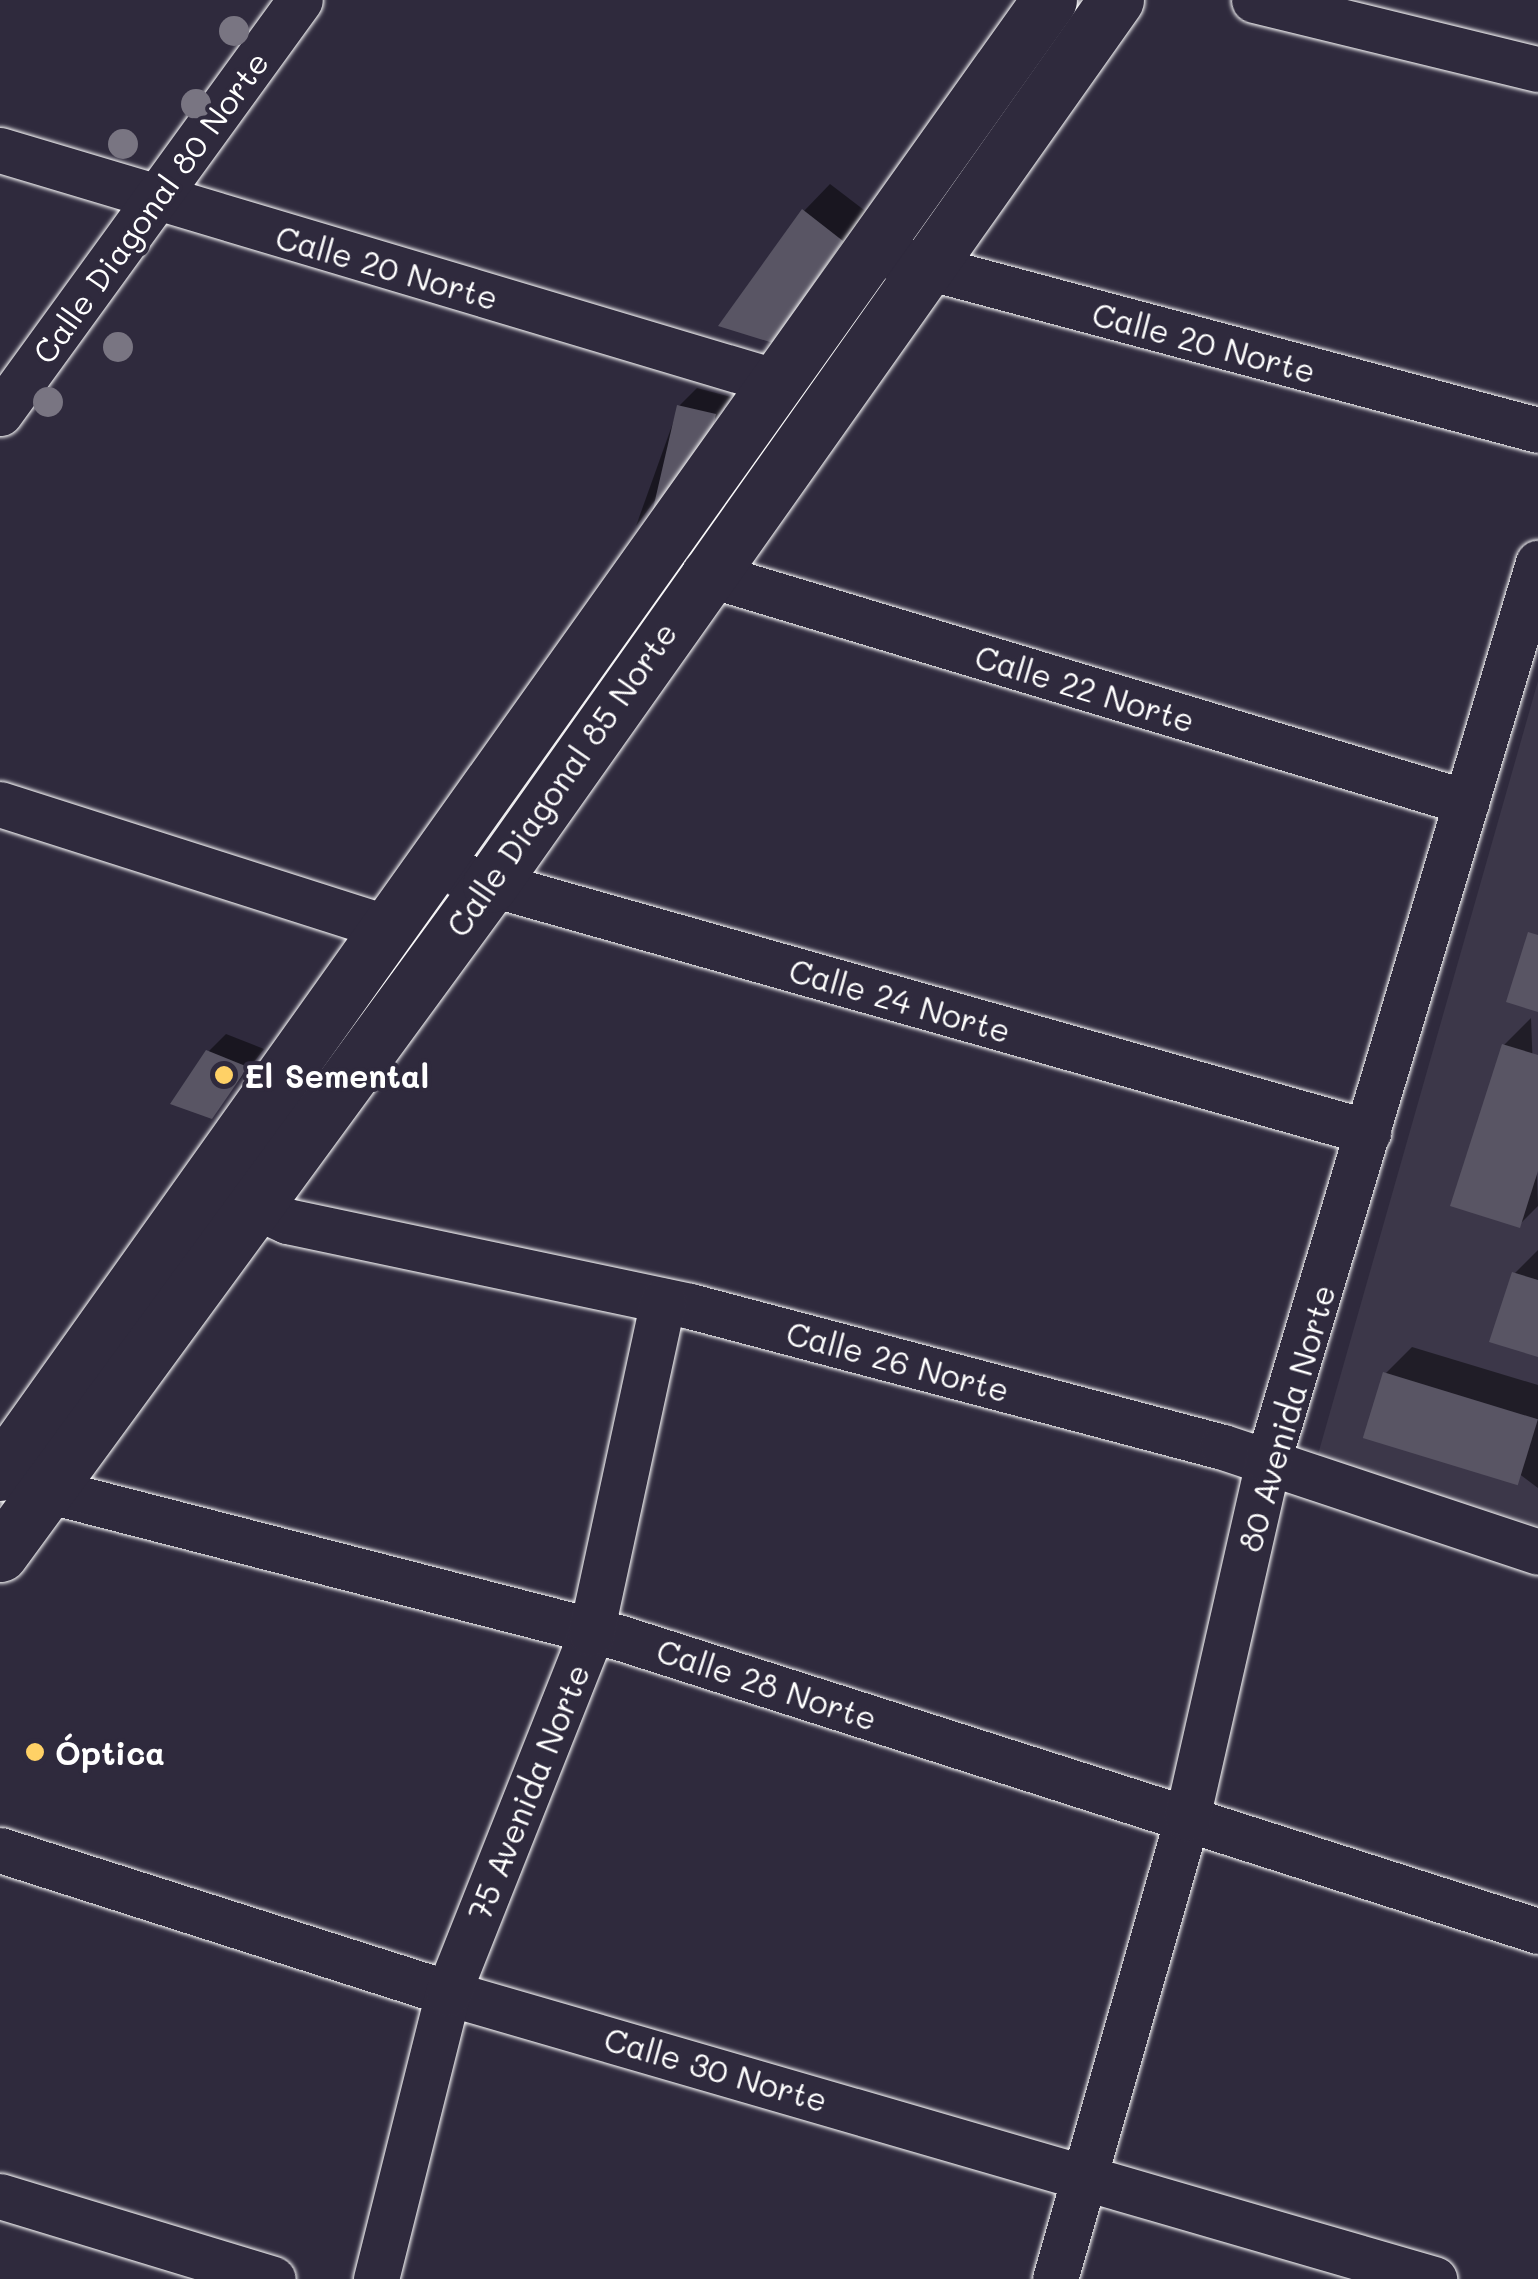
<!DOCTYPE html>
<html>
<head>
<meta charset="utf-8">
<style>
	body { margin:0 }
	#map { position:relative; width:1538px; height:2279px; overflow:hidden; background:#2f2a3d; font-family:Mali,sans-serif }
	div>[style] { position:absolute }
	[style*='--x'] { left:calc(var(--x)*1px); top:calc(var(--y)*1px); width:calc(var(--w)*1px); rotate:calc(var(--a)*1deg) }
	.built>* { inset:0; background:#3c3749 }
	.shadow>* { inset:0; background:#0007 }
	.building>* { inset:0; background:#595564; transform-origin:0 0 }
	.roads { filter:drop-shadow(0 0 2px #fff) drop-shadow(0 0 2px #fff) }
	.minor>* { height:45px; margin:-22.5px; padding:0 22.5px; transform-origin:22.5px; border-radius:22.5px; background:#2f2a3d }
	.major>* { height:55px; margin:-27.5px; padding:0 27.5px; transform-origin:27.5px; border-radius:27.5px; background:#2f2a3d }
	.trees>* { width:30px; height:30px; margin:-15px; border-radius:50%; background:#797582 }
	.dots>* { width:28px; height:28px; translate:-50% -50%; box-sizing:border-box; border:5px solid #2f2a3d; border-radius:50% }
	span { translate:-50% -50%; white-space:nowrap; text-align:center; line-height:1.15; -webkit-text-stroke:8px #2f2a3d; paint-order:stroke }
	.street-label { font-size:32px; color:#fff }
	.poi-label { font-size:32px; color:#fff; font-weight:700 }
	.left { translate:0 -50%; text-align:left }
</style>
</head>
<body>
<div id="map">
	<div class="built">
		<div style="clip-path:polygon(1538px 681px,1538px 1526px,1317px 1458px)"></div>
	</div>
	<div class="shadow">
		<div style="clip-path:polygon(830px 184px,868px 213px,772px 340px,804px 211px)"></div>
		<div style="clip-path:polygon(697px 388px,731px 397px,636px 526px,679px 406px)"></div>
		<div style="clip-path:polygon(1531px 1018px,1538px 1206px,1519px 1225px,1504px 1045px)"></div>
		<div style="clip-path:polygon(226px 1034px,264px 1049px,211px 1116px,208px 1052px)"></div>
		<div style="clip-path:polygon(1538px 1250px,1538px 1354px,1514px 1274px)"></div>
		<div style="clip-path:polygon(1412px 1347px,1538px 1385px,1538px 1488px,1385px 1374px)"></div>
	</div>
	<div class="building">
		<div style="clip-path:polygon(802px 209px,843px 241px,773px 343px,718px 326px)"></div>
		<div style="left:677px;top:405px;width:40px;height:126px;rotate:13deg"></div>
		<div style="clip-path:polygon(1528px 932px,1538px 935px,1538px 1012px,1506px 1002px)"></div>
		<div style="clip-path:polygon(1502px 1044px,1538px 1055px,1538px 1171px,1520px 1228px,1450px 1206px)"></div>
		<div style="clip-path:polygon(206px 1050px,248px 1067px,212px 1119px,170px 1104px)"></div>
		<div style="clip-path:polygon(1512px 1272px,1538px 1280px,1538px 1357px,1489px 1342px)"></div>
		<div style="left:1383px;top:1372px;width:162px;height:69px;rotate:17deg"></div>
	</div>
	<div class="roads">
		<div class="minor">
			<div style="--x:1254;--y:0;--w:292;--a:13.7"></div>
			<div style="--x:0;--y:150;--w:808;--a:16.62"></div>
			<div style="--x:897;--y:259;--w:663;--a:14.94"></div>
			<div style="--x:0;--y:413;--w:510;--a:-54.01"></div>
			<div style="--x:704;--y:573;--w:796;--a:16.73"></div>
			<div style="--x:0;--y:804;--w:408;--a:17.7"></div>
			<div style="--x:460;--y:875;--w:944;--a:15.8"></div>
			<div style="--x:250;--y:1204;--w:41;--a:24.7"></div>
			<div style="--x:287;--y:1221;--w:412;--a:11.9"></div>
			<div style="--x:690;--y:1306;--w:551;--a:14.82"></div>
			<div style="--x:1223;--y:1447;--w:332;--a:18.4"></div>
			<div style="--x:25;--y:1466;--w:32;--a:49"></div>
			<div style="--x:46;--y:1490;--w:594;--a:14.43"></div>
			<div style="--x:621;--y:1638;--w:963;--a:17.72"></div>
			<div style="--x:0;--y:1850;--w:470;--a:17.7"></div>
			<div style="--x:448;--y:1993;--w:1027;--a:16.18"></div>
			<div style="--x:0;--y:2196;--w:285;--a:16.9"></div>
			<div style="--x:376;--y:2279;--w:295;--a:-75.9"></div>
			<div style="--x:448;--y:1993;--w:387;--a:-68.3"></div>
			<div style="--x:591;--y:1633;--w:340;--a:-77.8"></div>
			<div style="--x:1055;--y:2279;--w:480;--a:-74"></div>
			<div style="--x:1187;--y:1818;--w:366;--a:-77.2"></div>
			<div style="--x:1268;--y:1461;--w:938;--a:-73.27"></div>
		</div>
		<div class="major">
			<div style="--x:0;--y:1473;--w:1808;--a:-54.54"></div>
			<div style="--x:0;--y:1554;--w:829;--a:-53.78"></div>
			<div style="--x:490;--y:885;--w:1084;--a:-54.73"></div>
		</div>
	</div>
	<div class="trees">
		<div style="left:234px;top:31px"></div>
		<div style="left:196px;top:104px"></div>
		<div style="left:123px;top:144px"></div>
		<div style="left:118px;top:347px"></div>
		<div style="left:48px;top:402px"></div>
	</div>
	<div class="dots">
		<div style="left:224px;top:1075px;background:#ffd166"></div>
		<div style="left:35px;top:1752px;background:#ffd166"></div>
	</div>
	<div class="street-label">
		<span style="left:150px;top:207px;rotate:-54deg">Calle Diagonal 80 Norte</span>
		<span style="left:387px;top:267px;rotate:16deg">Calle 20 Norte</span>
		<span style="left:1204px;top:342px;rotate:15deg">Calle 20 Norte</span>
		<span style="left:1085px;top:688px;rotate:17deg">Calle 22 Norte</span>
		<span style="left:561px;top:779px;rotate:-55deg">Calle Diagonal 85 Norte</span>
		<span style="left:900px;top:1000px;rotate:16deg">Calle 24 Norte</span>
		<span style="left:898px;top:1361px;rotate:15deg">Calle 26 Norte</span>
		<span style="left:1286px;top:1418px;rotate:-74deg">80 Avenida Norte</span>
		<span style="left:767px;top:1684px;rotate:18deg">Calle 28 Norte</span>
		<span style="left:528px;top:1792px;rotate:-68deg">75 Avenida Norte</span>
		<span style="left:716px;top:2069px;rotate:16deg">Calle 30 Norte</span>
	</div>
	<div class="poi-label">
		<span class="left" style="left:244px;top:1075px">El Semental</span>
		<span class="left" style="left:55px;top:1752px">Óptica</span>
	</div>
</div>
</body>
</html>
